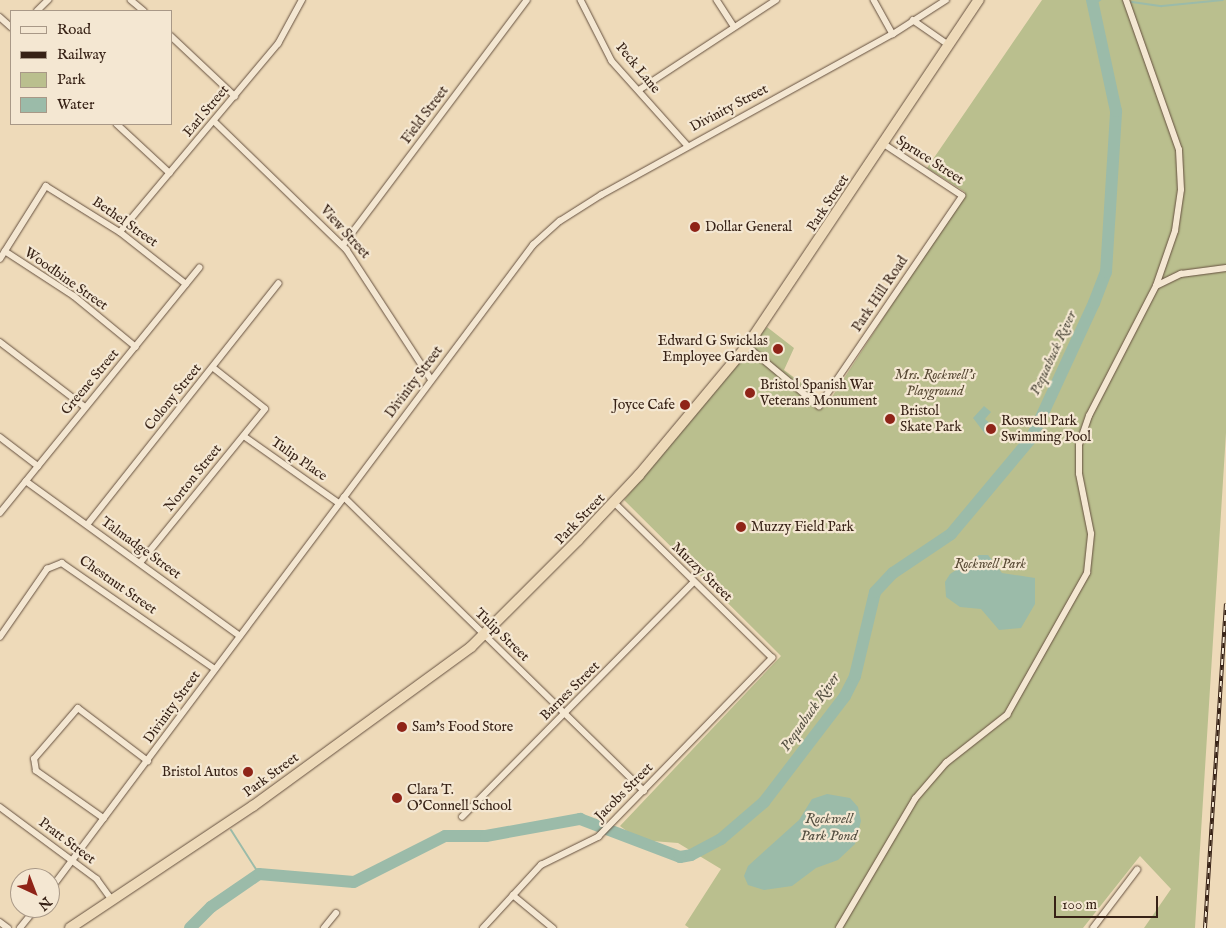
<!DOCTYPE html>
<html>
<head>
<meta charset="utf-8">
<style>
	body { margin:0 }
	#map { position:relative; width:1226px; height:928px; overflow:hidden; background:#eedab9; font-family:"IM FELL English",serif }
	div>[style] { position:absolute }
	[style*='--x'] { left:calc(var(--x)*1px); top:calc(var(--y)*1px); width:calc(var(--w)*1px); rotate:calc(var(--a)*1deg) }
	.green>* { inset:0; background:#babf8e }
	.water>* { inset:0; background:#9bbba9 }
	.stream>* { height:2px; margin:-1px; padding:0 1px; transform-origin:1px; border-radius:1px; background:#9bbba9 }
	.river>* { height:12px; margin:-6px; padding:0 6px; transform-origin:6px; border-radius:6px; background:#9bbba9 }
	.roads { filter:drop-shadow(0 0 1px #65503f) drop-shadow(0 0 1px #65503f) }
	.street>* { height:5.5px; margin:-2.75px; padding:0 2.75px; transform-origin:2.75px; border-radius:2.75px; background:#f4e7d2 }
	.highway>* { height:10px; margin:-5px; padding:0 5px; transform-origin:5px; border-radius:5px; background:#eedab9 }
	.rail>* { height:4px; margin-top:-2px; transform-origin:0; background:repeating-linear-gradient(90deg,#f4e7d2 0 5.5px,#372216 0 11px); box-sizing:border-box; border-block:1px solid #372216 }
	.dots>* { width:14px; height:14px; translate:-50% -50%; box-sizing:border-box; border:2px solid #f4e7d2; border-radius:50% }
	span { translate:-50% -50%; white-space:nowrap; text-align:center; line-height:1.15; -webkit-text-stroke:4.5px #f4e7d2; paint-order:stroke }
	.street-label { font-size:14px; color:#372216 }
	.poi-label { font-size:14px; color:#372216 }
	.left { translate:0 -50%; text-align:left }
	.right { translate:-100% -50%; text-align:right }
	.park-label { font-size:14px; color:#584934; font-style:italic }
	.water-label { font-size:15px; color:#555042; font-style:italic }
	.legend { position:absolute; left:10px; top:10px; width:162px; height:115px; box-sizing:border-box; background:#f4e7d2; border:1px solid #a89887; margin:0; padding:6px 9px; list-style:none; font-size:15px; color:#372216 }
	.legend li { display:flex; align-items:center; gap:10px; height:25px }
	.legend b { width:25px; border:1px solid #a89887 }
	.north { position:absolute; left:10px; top:868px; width:50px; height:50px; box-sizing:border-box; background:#f4e7d2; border:1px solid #a89887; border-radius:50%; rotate:137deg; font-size:14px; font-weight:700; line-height:20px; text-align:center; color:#372216 }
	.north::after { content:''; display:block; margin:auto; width:18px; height:22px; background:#8f2418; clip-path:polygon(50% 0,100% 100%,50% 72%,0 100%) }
	.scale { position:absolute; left:1054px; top:896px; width:104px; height:22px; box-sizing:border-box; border:2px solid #372216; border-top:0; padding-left:6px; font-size:15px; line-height:18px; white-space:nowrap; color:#372216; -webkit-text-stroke:4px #f4e7d2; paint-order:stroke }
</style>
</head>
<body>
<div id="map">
	<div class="green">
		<div style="clip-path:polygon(1042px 0,1226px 0,1226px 433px,1195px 928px,1144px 928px,1171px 889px,1140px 856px,1083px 928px,689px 928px,685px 925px,721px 869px,678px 843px,639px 840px,620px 826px,781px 656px,624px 500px,767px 327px,794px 348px,784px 370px,828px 403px,965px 192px,927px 168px)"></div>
	</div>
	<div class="water">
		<div style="clip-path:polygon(984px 406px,991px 412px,985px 419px,993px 426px,986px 435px,973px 418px)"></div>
		<div style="clip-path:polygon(979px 555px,988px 555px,1002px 573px,1035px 578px,1035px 604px,1021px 628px,999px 630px,981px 609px,960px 607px,946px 597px,945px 582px,950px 574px)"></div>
		<div style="clip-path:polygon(827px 794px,850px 798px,858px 807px,861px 821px,855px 844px,838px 860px,816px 868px,792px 886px,764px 890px,748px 885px,744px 876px,748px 866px,799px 820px,812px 799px)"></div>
	</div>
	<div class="stream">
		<div style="--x:1132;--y:2;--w:30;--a:8"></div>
		<div style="--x:1162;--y:6;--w:61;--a:-5.6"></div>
		<div style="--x:1093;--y:5;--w:9;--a:-36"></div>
		<div style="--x:231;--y:830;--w:52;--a:57.5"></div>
	</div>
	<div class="river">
		<div style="--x:190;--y:928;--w:30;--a:-45"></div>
		<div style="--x:211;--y:907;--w:58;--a:-34.5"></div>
		<div style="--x:259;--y:874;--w:95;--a:4.8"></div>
		<div style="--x:354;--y:882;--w:102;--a:-26.8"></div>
		<div style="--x:445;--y:836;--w:41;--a:0"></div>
		<div style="--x:486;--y:836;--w:96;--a:-10.3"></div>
		<div style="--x:580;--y:819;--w:107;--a:20.8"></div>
		<div style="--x:680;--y:857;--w:11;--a:-10"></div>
		<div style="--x:691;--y:855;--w:34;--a:-28"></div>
		<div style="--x:721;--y:839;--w:57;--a:-40.7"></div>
		<div style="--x:764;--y:802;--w:133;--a:-52.6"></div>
		<div style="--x:845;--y:696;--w:22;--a:-63"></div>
		<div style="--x:855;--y:676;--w:86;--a:-76.6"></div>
		<div style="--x:875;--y:592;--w:26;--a:-47"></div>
		<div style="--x:893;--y:573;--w:70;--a:-33.9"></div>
		<div style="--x:951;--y:534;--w:126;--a:-50.1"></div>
		<div style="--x:1032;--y:437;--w:148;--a:-65.2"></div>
		<div style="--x:1094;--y:303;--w:33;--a:-69"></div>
		<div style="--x:1106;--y:272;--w:161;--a:-86.4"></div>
		<div style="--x:1116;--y:111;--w:114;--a:-102.2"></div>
	</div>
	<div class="roads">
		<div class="street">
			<div style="--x:131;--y:0;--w:17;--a:40"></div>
			<div style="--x:581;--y:0;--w:68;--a:63.1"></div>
			<div style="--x:612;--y:61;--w:113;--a:48.2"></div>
			<div style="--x:717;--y:0;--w:31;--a:57"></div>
			<div style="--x:874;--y:0;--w:39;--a:61"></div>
			<div style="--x:37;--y:11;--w:16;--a:-45"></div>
			<div style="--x:0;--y:17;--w:15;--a:42"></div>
			<div style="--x:913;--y:20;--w:44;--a:34.8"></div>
			<div style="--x:171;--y:36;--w:88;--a:43.2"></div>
			<div style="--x:639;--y:90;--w:164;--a:-33.3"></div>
			<div style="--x:214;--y:121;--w:185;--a:44.1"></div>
			<div style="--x:347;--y:250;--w:154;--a:56.9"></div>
			<div style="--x:117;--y:124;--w:72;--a:42.8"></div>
			<div style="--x:120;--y:232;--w:246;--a:-50"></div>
			<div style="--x:278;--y:44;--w:50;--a:-61.4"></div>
			<div style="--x:343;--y:245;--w:306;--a:-53.1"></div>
			<div style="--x:5;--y:251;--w:82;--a:33.1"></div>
			<div style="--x:74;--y:296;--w:80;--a:39.4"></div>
			<div style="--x:0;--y:259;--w:86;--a:-57.8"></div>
			<div style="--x:46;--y:186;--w:87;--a:31.9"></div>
			<div style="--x:120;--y:232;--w:84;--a:38.2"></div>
			<div style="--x:1156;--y:286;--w:28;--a:-26"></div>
			<div style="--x:1181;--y:274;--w:45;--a:-7.6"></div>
			<div style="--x:0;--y:342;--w:107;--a:37.4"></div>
			<div style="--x:747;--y:346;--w:94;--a:39.8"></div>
			<div style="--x:819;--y:406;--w:254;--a:-55.7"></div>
			<div style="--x:962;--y:196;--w:95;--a:-146.6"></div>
			<div style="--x:244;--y:436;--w:116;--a:35.2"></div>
			<div style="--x:0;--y:437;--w:48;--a:37.3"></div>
			<div style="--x:26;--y:481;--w:264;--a:35.9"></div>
			<div style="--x:344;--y:497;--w:420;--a:44.4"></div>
			<div style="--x:0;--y:513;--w:316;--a:-50.9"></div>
			<div style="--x:87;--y:525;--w:308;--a:-51.6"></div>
			<div style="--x:140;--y:563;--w:198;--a:-50.9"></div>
			<div style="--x:265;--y:409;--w:66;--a:-141.7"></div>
			<div style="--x:0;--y:637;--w:83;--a:-55.3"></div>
			<div style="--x:47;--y:569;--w:16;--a:-22"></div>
			<div style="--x:62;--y:563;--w:186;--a:34.7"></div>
			<div style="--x:0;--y:807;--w:121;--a:36.6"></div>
			<div style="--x:97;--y:879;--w:27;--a:54"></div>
			<div style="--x:462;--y:817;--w:330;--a:-45.4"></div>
			<div style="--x:104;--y:819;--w:83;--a:-144.8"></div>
			<div style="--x:36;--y:771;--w:12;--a:-99"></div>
			<div style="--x:34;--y:759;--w:67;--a:-49.2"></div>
			<div style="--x:78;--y:708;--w:88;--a:37.1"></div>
			<div style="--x:50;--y:890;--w:806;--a:-53.17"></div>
			<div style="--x:533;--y:245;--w:36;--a:-42"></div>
			<div style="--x:560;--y:221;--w:49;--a:-32.4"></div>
			<div style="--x:601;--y:195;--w:333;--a:-28.9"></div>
			<div style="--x:893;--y:34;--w:63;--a:-32.7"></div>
			<div style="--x:513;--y:895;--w:52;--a:39.5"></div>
			<div style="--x:0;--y:922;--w:10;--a:37"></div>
			<div style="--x:20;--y:928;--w:26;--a:-51"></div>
			<div style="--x:324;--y:928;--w:19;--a:-51"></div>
			<div style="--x:483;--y:928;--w:86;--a:-47.4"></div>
			<div style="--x:541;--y:865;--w:64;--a:-26.2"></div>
			<div style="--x:598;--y:837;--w:250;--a:-45.8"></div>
			<div style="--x:772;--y:658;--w:221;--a:-135.5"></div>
			<div style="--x:839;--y:928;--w:150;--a:-59.5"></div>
			<div style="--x:915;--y:799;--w:48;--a:-49.3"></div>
			<div style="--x:946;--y:763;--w:78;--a:-38.2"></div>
			<div style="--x:1007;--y:715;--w:163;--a:-60.6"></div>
			<div style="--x:1087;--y:573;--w:39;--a:-84"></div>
			<div style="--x:1091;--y:534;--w:61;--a:-101.3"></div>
			<div style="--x:1079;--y:474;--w:29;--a:-90"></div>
			<div style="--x:1079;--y:445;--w:31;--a:-71"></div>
			<div style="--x:1089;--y:416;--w:146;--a:-62.7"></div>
			<div style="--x:1156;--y:286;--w:58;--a:-70.9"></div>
			<div style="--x:1175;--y:231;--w:41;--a:-81.7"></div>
			<div style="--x:1181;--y:190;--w:40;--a:-92.9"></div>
			<div style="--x:1179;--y:150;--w:159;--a:-109.5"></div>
			<div style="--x:1093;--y:928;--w:73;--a:-52.8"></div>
		</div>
		<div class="highway">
			<div style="--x:70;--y:928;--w:220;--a:-33.7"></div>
			<div style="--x:253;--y:806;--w:270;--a:-36.1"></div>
			<div style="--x:471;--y:647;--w:151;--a:-45"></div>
			<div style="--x:578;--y:540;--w:89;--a:-46.8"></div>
			<div style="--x:639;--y:475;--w:168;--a:-50.1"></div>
			<div style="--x:747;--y:346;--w:417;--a:-56.2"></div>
		</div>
	</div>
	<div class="rail">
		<div style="--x:1205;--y:928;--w:325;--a:-86.3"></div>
	</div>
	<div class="dots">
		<div style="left:695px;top:227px;background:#8f2418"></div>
		<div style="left:778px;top:349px;background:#8f2418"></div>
		<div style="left:750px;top:393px;background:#8f2418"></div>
		<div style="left:685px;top:405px;background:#8f2418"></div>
		<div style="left:890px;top:419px;background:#8f2418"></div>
		<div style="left:991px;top:429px;background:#8f2418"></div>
		<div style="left:741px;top:527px;background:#8f2418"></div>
		<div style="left:402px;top:727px;background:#8f2418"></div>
		<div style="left:248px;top:772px;background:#8f2418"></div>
		<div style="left:397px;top:798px;background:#8f2418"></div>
	</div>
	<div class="street-label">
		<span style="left:638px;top:68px;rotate:50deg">Peck Lane</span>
		<span style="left:729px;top:108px;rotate:-28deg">Divinity Street</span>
		<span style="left:206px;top:111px;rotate:-50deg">Earl Street</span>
		<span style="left:425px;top:115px;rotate:-53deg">Field Street</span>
		<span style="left:930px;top:160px;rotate:33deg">Spruce Street</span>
		<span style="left:828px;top:203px;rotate:-57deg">Park Street</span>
		<span style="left:125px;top:222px;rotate:35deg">Bethel Street</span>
		<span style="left:345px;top:232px;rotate:48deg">View Street</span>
		<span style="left:66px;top:279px;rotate:35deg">Woodbine Street</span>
		<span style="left:880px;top:294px;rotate:-56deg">Park Hill Road</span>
		<span style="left:90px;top:382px;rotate:-50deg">Greene Street</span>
		<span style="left:414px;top:382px;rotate:-53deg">Divinity Street</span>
		<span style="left:173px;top:397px;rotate:-51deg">Colony Street</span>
		<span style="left:299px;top:459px;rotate:35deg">Tulip Place</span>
		<span style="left:193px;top:478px;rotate:-51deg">Norton Street</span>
		<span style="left:580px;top:519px;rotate:-46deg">Park Street</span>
		<span style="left:141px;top:548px;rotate:36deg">Talmadge Street</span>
		<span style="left:702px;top:572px;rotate:44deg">Muzzy Street</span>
		<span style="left:118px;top:585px;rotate:35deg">Chestnut Street</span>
		<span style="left:502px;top:635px;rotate:44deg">Tulip Street</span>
		<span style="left:570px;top:691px;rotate:-45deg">Barnes Street</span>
		<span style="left:172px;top:707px;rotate:-54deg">Divinity Street</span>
		<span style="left:271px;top:775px;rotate:-36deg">Park Street</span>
		<span style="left:624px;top:792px;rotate:-45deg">Jacobs Street</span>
		<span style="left:67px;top:841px;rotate:37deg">Pratt Street</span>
	</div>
	<div class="poi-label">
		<span class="left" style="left:705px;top:227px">Dollar General</span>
		<span class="right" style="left:768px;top:349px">Edward G Swicklas<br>Employee Garden</span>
		<span class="left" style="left:760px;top:393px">Bristol Spanish War<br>Veterans Monument</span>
		<span class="right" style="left:675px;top:405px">Joyce Cafe</span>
		<span class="left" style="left:900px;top:419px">Bristol<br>Skate Park</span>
		<span class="left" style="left:1001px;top:429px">Roswell Park<br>Swimming Pool</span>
		<span class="left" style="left:751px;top:527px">Muzzy Field Park</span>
		<span class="left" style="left:412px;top:727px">Sam's Food Store</span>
		<span class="right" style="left:238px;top:772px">Bristol Autos</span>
		<span class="left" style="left:407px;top:798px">Clara T.<br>O'Connell School</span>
	</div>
	<div class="park-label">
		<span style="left:935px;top:383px">Mrs. Rockwell's<br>Playground</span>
		<span style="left:990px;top:564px">Rockwell Park</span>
	</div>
	<div class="water-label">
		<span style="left:1053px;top:353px;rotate:-65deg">Pequabuck River</span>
		<span style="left:810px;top:712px;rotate:-55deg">Pequabuck River</span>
		<span style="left:829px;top:827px">Rockwell<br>Park Pond</span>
	</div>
	<ul class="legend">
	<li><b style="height:6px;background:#f4e7d2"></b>Road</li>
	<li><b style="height:6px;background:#372216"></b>Railway</li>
	<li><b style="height:14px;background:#babf8e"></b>Park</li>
	<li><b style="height:14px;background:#9bbba9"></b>Water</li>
	</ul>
	<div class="north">N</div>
	<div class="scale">100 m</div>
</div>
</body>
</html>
